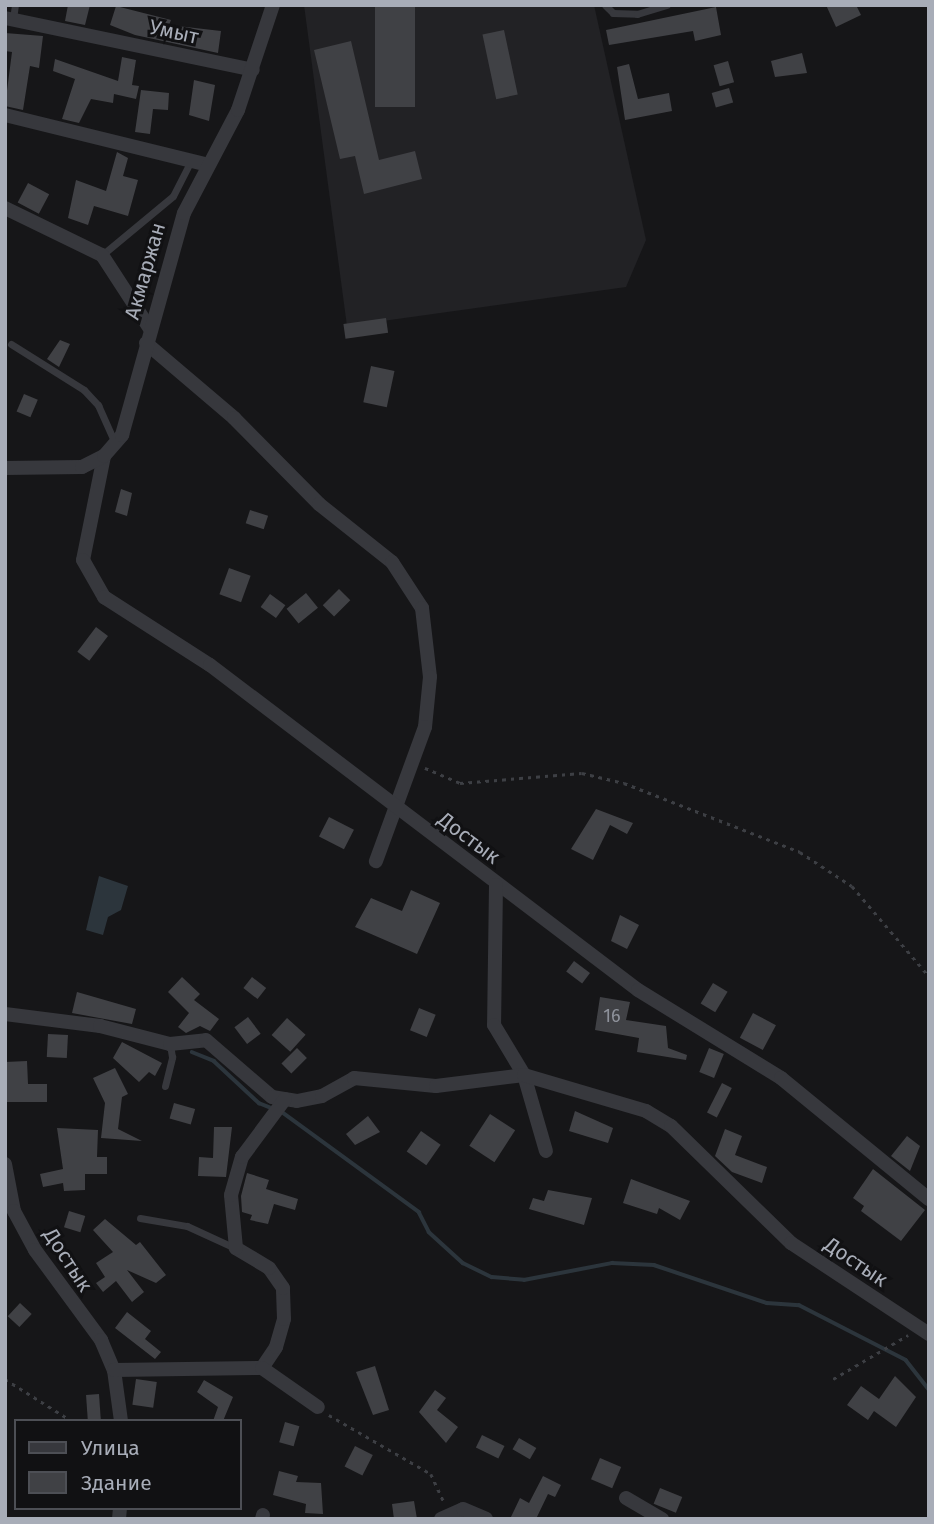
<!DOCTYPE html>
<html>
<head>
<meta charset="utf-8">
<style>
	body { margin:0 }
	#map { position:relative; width:934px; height:1524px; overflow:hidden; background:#161618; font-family:"Fira Sans",sans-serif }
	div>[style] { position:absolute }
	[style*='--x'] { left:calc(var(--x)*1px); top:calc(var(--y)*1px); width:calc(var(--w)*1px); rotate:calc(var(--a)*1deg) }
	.built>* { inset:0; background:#222225 }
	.water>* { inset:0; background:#2c353c }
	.stream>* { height:3.5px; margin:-1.75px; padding:0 1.75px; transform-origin:1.75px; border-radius:1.75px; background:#2c353c }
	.building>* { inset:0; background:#404145; transform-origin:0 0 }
	.path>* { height:2.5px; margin-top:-1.25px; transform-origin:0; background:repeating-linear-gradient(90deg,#3d3f44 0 3.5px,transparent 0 8.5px) }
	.lane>* { height:7px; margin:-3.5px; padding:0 3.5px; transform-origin:3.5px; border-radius:3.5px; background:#37383d }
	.street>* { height:14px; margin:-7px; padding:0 7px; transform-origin:7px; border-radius:7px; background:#37383d }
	span { translate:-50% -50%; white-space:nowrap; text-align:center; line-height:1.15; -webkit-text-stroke:6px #111113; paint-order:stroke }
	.number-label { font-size:18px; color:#8e929b }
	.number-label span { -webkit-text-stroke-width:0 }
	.street-label { font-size:21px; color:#a8adb8 }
	.frame { position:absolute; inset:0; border:7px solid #a8adb8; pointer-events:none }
	.legend { position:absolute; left:14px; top:1419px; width:228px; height:91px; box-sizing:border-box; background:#111113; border:2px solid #4d4f55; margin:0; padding:9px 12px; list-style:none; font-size:21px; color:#a8adb8 }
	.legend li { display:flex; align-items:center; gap:14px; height:35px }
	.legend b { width:35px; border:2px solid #4d4f55 }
</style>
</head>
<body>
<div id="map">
	<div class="built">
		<div style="clip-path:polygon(304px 5px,594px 5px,646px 240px,626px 287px,347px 326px)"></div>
	</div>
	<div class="water">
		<div style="clip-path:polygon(99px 876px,128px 886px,121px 910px,108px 917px,103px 935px,86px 930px)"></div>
	</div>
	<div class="stream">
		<div style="--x:192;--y:1052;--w:24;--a:22"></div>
		<div style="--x:214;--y:1061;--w:62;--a:43"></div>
		<div style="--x:259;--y:1103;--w:16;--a:22"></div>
		<div style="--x:282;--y:1112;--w:170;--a:36.1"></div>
		<div style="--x:419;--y:1212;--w:22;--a:63"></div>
		<div style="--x:429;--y:1232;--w:46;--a:42.4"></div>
		<div style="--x:463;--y:1263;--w:32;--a:26"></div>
		<div style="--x:492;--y:1277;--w:32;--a:5"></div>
		<div style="--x:524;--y:1280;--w:90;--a:-10.9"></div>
		<div style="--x:612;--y:1263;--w:42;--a:2.7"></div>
		<div style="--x:654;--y:1265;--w:119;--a:18.6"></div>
		<div style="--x:767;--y:1303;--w:32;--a:4"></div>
		<div style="--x:799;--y:1305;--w:120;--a:27.2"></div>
		<div style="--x:906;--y:1360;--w:37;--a:52"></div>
	</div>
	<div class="building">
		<div style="clip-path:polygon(68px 5px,90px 5px,85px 25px,65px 21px)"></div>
		<div style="left:375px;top:5px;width:40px;height:102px"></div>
		<div style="clip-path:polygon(826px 5px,856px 5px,861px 15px,836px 27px)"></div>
		<div style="clip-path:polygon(116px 6px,171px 20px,169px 25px,221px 31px,218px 53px,135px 35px,110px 25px)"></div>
		<div style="clip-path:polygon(716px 7px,721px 35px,695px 41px,693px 31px,609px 45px,606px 30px)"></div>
		<div style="left:504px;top:30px;width:66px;height:22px;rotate:78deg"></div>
		<div style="clip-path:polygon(5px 33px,43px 36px,39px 68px,30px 66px,23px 110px,5px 106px,12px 52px,5px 51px)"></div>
		<div style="clip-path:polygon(351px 41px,379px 160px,415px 151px,422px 179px,364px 194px,355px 156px,340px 159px,314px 50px)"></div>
		<div style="clip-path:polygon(802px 53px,807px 73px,775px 77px,771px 61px)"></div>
		<div style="clip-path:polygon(122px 57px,136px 60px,132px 85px,139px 86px,136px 99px,114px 94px,113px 103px,91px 99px,79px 123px,62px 119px,75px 79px,53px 71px,55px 59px,118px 81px)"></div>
		<div style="left:728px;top:61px;width:22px;height:15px;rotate:74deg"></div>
		<div style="clip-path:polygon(629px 64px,638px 99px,669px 93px,672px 111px,625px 120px,617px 67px)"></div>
		<div style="clip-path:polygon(194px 80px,215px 85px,209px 121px,189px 115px)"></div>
		<div style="left:729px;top:88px;width:15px;height:18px;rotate:74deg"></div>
		<div style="clip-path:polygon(141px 90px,169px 93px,168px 110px,153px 109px,150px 134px,135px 132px)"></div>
		<div style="clip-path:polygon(117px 152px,128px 158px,123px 176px,138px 180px,128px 216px,94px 206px,88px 225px,68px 218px,76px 180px,106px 191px)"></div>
		<div style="left:28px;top:183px;width:24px;height:22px;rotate:28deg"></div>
		<div style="left:386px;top:318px;width:15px;height:43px;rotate:82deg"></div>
		<div style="clip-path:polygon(60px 340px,70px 344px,59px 367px,47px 359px)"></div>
		<div style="left:371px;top:366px;width:24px;height:37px;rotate:12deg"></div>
		<div style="left:24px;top:394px;width:15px;height:19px;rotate:23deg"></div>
		<div style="clip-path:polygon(121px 489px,132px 493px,127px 516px,115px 512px)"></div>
		<div style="left:250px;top:510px;width:19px;height:14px;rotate:18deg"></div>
		<div style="left:229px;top:568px;width:23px;height:28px;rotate:20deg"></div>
		<div style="left:339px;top:589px;width:16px;height:23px;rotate:45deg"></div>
		<div style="left:306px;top:593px;width:19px;height:25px;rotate:51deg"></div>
		<div style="left:270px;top:594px;width:19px;height:16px;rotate:36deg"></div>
		<div style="left:96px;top:627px;width:15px;height:31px;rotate:37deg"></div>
		<div style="clip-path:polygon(596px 809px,633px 823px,627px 834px,610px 825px,593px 860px,571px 849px)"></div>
		<div style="left:329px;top:817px;width:28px;height:22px;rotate:27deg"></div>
		<div style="clip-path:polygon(411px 890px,440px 903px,417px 954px,355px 927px,371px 898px,402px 911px)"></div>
		<div style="clip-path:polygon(620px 915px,639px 925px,627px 949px,611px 941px)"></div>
		<div style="left:574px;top:961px;width:20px;height:13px;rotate:37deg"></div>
		<div style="clip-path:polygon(182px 977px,200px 994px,194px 1000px,219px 1019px,210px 1031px,200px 1026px,186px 1033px,178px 1027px,189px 1013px,168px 992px)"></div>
		<div style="left:252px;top:977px;width:18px;height:14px;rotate:38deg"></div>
		<div style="left:713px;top:983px;width:17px;height:24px;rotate:31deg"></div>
		<div style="clip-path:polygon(77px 992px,136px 1009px,132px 1024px,72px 1013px)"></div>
		<div style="clip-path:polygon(600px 997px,630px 1002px,626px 1020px,666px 1026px,668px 1048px,687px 1055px,686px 1060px,637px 1052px,639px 1038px,595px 1030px)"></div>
		<div style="left:419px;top:1008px;width:18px;height:24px;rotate:22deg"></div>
		<div style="left:753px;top:1013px;width:26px;height:28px;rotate:28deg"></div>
		<div style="left:248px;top:1017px;width:21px;height:17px;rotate:53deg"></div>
		<div style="left:287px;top:1018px;width:25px;height:23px;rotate:42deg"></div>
		<div style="left:48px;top:1034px;width:20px;height:23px;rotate:3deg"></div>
		<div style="clip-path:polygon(122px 1042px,162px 1063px,155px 1076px,149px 1072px,139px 1082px,113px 1058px)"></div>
		<div style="left:297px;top:1048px;width:14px;height:22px;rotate:45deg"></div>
		<div style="left:709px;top:1048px;width:16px;height:26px;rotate:22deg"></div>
		<div style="clip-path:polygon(27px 1061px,28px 1084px,47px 1084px,47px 1102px,7px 1102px,5px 1062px)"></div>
		<div style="clip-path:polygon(115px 1068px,128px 1094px,122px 1097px,118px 1129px,142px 1141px,101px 1138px,105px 1103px,93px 1078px)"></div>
		<div style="left:722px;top:1083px;width:11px;height:33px;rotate:27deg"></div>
		<div style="left:174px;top:1103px;width:22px;height:16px;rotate:16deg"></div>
		<div style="clip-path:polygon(575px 1111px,613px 1128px,608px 1143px,569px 1131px)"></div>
		<div style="left:490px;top:1114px;width:30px;height:38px;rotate:33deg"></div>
		<div style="clip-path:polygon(368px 1116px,380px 1132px,355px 1145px,346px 1134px)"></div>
		<div style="clip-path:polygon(214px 1127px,232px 1127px,226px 1177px,198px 1176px,199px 1157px,213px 1158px)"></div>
		<div style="clip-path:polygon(57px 1128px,98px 1130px,97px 1157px,107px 1157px,107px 1174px,85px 1174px,85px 1190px,64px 1191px,63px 1183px,43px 1187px,40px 1174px,63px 1169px)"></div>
		<div style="clip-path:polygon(725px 1129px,742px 1136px,735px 1155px,767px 1167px,762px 1183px,732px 1172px,715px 1156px)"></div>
		<div style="left:421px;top:1131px;width:24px;height:25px;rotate:35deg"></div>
		<div style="clip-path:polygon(907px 1136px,920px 1146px,910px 1171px,891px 1156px)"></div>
		<div style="clip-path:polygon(873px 1169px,925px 1210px,901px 1241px,861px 1211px,864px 1206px,853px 1198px)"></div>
		<div style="clip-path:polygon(247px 1173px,269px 1180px,266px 1189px,298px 1199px,295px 1210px,274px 1204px,268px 1224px,250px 1220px,252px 1215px,242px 1212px,241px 1196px)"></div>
		<div style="clip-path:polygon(631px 1179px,690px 1201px,680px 1220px,659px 1208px,657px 1214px,623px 1203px)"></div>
		<div style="clip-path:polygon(548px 1190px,592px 1198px,584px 1225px,529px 1209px,533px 1198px,544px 1201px)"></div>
		<div style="left:69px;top:1211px;width:17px;height:17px;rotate:17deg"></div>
		<div style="clip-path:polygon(105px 1219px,136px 1245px,140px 1242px,166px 1275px,156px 1283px,127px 1270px,144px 1292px,132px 1302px,116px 1281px,103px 1292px,96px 1283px,105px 1277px,96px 1263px,113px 1252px,93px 1230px)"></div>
		<div style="left:20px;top:1303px;width:16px;height:18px;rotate:43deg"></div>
		<div style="clip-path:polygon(127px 1312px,151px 1331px,145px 1339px,161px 1352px,155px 1359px,115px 1328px)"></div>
		<div style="clip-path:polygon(375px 1366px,389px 1410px,373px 1415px,356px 1372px)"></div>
		<div style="clip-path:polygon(895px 1376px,916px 1397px,896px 1427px,874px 1411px,868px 1420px,847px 1405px,861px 1386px,879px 1399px)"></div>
		<div style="left:136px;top:1379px;width:21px;height:26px;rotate:8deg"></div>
		<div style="clip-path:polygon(204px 1380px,233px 1397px,223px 1421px,213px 1421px,218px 1407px,197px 1392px)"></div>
		<div style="clip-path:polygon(435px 1390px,446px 1398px,437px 1410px,458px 1427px,446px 1443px,419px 1412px)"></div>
		<div style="left:99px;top:1394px;width:27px;height:13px;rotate:86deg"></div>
		<div style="left:285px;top:1422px;width:15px;height:21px;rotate:16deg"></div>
		<div style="left:482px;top:1435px;width:25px;height:14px;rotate:26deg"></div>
		<div style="left:519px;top:1438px;width:20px;height:13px;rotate:30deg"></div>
		<div style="left:355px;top:1446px;width:20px;height:23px;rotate:27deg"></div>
		<div style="left:600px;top:1458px;width:23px;height:23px;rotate:23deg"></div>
		<div style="clip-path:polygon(279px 1471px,298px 1476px,296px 1482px,321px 1483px,323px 1514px,305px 1513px,306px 1504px,273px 1495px)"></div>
		<div style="clip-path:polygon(543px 1476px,561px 1485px,555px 1497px,548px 1494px,536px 1519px,510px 1519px,520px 1498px,529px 1503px)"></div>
		<div style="left:660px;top:1488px;width:24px;height:17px;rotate:22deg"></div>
		<div style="clip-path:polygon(414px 1501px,417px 1519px,394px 1519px,392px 1504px)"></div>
	</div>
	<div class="path">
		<div style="--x:425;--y:768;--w:38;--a:23"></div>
		<div style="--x:460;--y:783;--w:122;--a:-4.7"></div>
		<div style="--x:582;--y:773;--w:43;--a:13.4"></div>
		<div style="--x:624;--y:783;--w:189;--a:21.4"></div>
		<div style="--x:800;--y:852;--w:62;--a:33.2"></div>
		<div style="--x:852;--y:886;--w:118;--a:49.5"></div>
		<div style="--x:5;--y:1379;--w:79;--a:32.1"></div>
		<div style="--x:833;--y:1379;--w:87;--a:-30.4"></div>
		<div style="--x:329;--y:1415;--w:118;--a:30"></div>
		<div style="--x:431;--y:1474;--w:33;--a:65"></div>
	</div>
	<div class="lane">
		<div style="--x:605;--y:5;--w:11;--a:45"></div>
		<div style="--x:613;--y:13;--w:24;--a:2"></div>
		<div style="--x:637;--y:14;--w:31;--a:-17"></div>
		<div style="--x:13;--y:19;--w:14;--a:-82"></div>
		<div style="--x:102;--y:255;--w:92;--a:-39.7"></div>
		<div style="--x:173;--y:196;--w:39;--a:-63"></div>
		<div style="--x:11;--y:344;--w:86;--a:32.2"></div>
		<div style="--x:84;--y:390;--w:21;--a:47"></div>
		<div style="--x:98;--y:405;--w:42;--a:65.9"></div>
		<div style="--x:165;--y:1086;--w:30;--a:-76"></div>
		<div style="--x:172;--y:1057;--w:13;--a:-99"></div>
		<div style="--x:140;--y:1218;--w:48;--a:9.7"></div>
		<div style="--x:187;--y:1226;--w:53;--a:24.6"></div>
	</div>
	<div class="street">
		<div style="--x:5;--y:18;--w:253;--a:11.8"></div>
		<div style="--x:5;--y:115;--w:209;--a:13.8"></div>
		<div style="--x:5;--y:208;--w:108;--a:25.9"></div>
		<div style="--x:102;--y:255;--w:88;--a:57"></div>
		<div style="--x:146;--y:343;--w:116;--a:40.4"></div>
		<div style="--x:234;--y:418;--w:121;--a:45.3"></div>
		<div style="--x:319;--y:504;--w:93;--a:38.5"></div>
		<div style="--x:392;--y:562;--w:55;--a:56.9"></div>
		<div style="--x:422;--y:608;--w:69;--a:83.4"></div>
		<div style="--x:430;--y:677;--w:50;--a:95.7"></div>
		<div style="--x:425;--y:727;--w:143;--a:110.1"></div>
		<div style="--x:104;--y:456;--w:106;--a:101.4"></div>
		<div style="--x:83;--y:560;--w:43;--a:60.4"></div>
		<div style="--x:104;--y:597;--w:126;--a:32.7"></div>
		<div style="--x:210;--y:665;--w:537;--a:37.21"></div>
		<div style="--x:638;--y:990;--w:168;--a:31.6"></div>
		<div style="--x:781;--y:1078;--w:191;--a:39.3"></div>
		<div style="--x:5;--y:468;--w:77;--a:-0.7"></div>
		<div style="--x:82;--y:467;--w:25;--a:-27"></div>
		<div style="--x:104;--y:456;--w:28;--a:-49"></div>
		<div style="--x:122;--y:435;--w:230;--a:-74.4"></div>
		<div style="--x:184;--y:213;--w:116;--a:-62.3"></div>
		<div style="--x:238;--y:110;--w:111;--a:-71.6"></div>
		<div style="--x:496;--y:885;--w:140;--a:90.8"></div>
		<div style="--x:494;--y:1025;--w:58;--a:59"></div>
		<div style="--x:524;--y:1075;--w:79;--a:73.9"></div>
		<div style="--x:5;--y:1014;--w:96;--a:7.2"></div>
		<div style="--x:100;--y:1026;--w:72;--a:14.4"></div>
		<div style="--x:170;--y:1044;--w:36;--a:-6"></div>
		<div style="--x:206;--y:1040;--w:87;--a:40.8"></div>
		<div style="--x:272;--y:1097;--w:25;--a:9"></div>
		<div style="--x:297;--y:1101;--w:25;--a:-11"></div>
		<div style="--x:322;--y:1096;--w:37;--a:-29"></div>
		<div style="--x:354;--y:1078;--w:82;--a:5.6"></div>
		<div style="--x:436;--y:1086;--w:89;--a:-7.1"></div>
		<div style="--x:524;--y:1075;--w:127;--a:16.4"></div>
		<div style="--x:646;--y:1111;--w:29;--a:31"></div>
		<div style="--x:671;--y:1126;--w:168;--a:44.3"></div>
		<div style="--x:791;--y:1243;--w:165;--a:33.4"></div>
		<div style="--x:5;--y:1164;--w:48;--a:79.2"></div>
		<div style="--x:14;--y:1211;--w:44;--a:61.7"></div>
		<div style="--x:35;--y:1250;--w:112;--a:53.7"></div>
		<div style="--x:101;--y:1340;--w:33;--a:67"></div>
		<div style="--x:114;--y:1370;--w:51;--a:82.2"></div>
		<div style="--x:262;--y:1368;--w:25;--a:-56"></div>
		<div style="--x:276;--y:1347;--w:29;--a:-74"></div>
		<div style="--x:284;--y:1319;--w:31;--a:-92"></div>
		<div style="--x:283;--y:1288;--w:24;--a:-125"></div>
		<div style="--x:269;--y:1268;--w:39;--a:-149"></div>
		<div style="--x:236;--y:1248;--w:53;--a:-95.4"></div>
		<div style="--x:231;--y:1195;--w:40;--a:-74"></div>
		<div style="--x:242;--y:1157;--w:72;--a:-53.4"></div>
		<div style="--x:114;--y:1370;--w:148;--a:-0.8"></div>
		<div style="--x:262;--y:1368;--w:68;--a:34.9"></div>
		<div style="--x:626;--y:1498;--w:42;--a:30.3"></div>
		<div style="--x:119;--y:1519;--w:11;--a:-85"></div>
		<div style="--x:262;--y:1519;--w:4;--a:-76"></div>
		<div style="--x:441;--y:1519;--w:24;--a:-24"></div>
		<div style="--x:463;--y:1509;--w:25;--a:23"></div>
	</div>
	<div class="number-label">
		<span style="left:612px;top:1016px">16</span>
	</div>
	<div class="street-label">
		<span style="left:174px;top:32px;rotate:12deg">Умыт</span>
		<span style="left:145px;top:271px;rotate:-74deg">Акмаржан</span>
		<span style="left:469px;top:838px;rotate:37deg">Достык</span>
		<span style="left:68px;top:1260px;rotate:57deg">Достык</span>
		<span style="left:856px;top:1262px;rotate:34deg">Достык</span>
	</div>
	<div class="frame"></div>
	<ul class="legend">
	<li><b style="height:9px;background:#37383d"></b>Улица</li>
	<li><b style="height:19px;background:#404145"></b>Здание</li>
	</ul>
</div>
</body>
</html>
